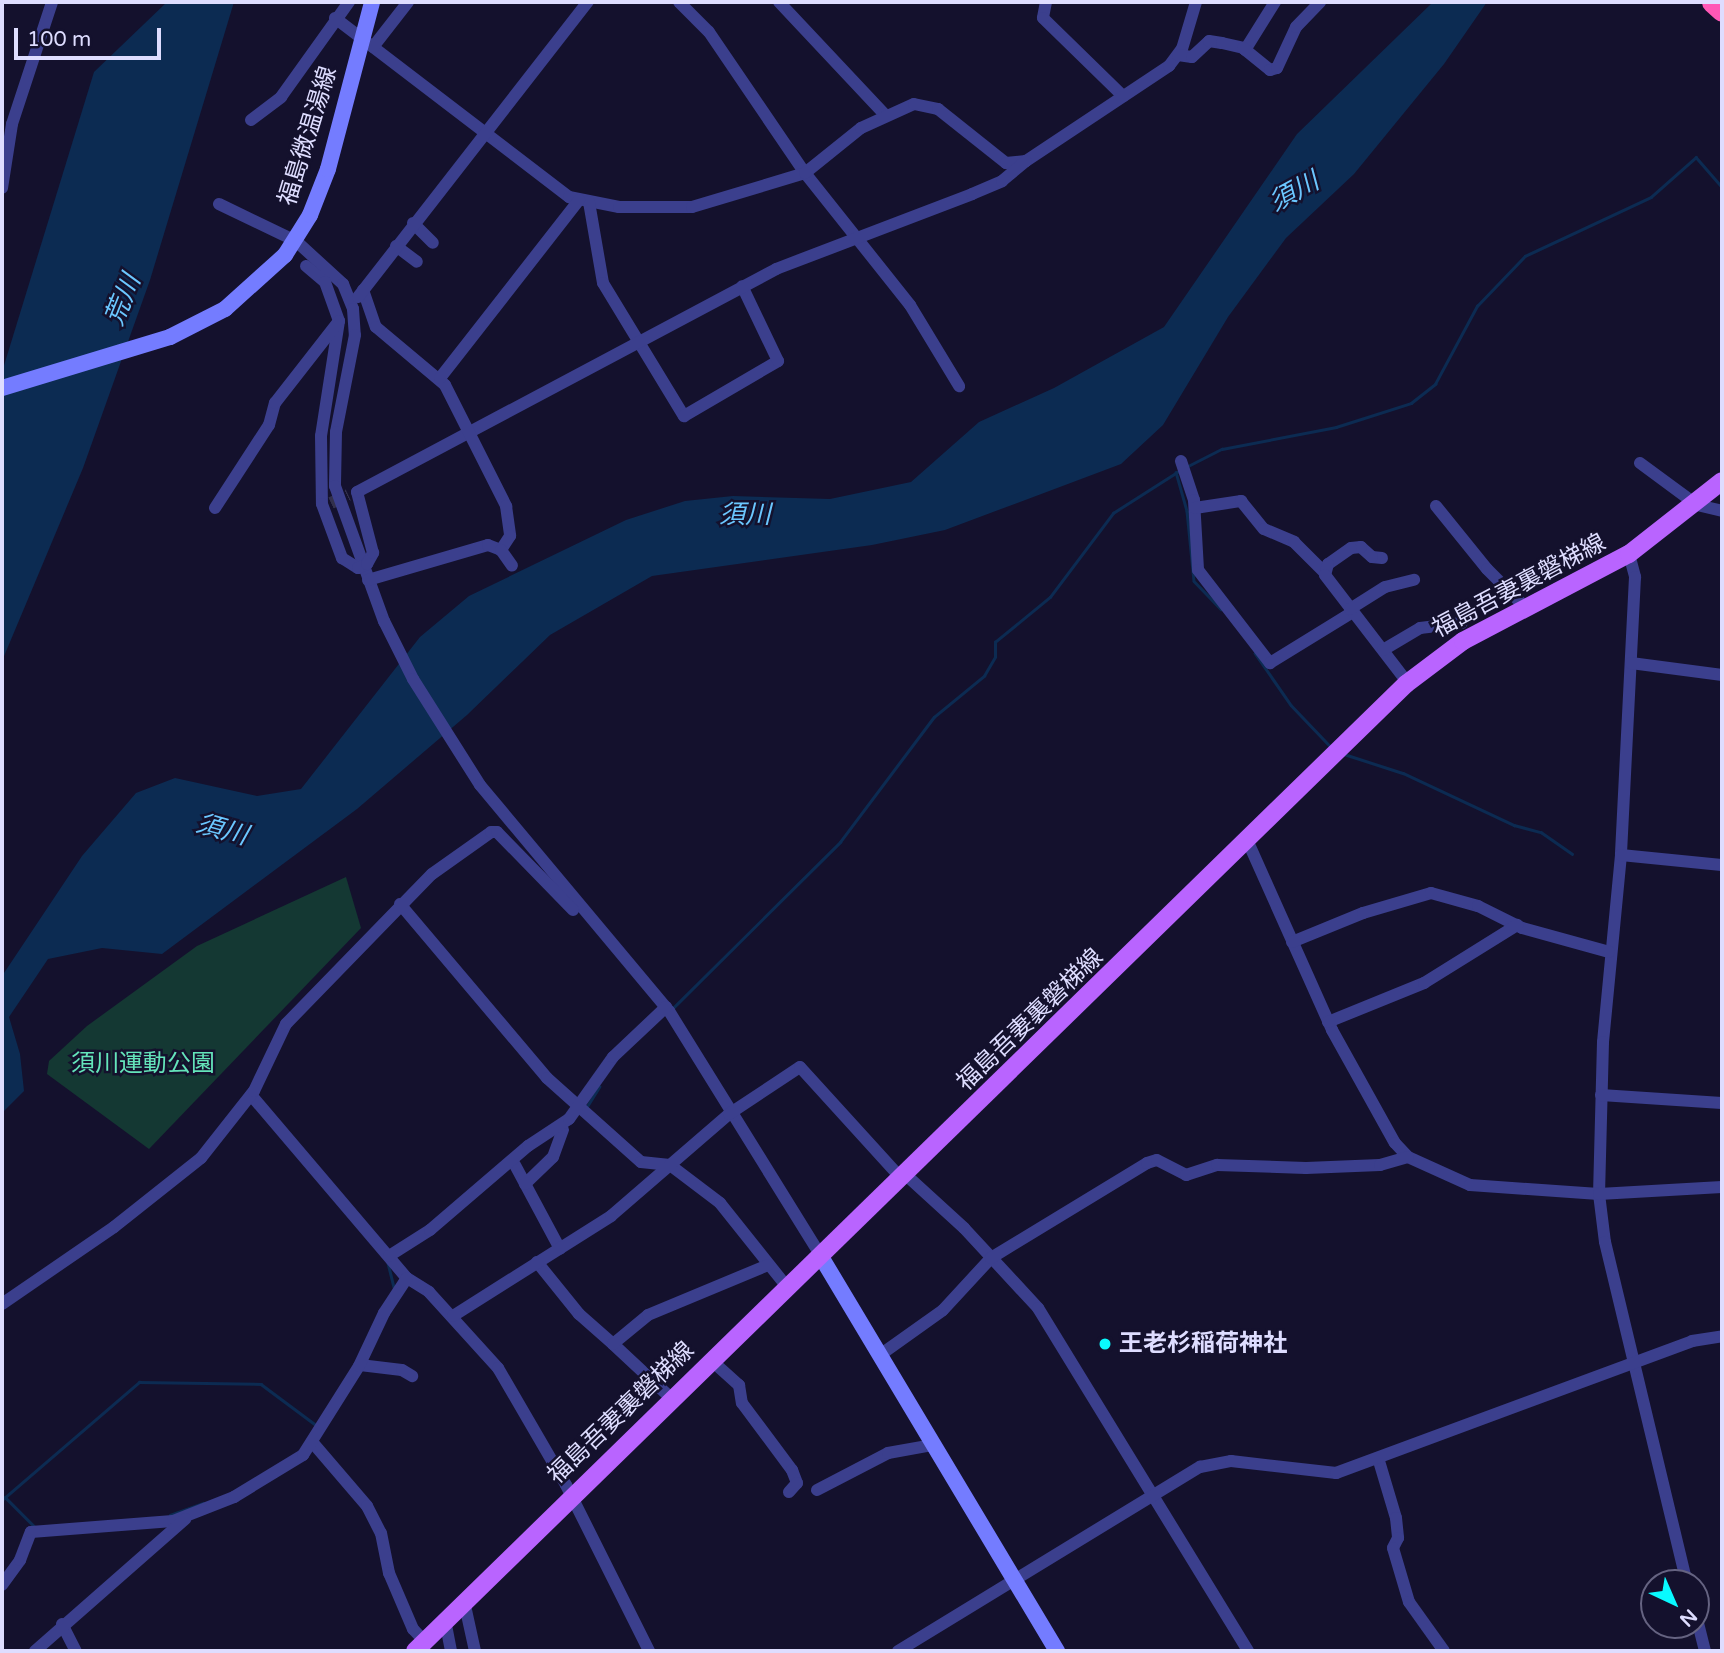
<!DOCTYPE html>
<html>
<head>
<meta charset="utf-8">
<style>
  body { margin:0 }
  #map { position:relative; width:1724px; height:1653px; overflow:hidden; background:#14112d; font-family:"Varela Round","Noto Sans JP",sans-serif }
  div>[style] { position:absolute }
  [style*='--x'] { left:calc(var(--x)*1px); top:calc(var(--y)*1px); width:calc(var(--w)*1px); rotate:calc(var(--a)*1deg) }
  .green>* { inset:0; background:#143833 }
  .water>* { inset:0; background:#0c2b52 }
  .stream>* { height:2.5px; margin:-1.25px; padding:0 1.25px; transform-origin:1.25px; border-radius:1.25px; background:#0c2b52 }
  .street-tunnel>* { height:12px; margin-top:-6px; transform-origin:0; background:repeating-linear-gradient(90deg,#32304c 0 12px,transparent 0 18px) }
  .street>* { height:12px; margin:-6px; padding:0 6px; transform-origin:6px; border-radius:6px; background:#3b3f8d }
  .secondary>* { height:16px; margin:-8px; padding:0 8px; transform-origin:8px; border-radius:8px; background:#747cff }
  .primary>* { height:18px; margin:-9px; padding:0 9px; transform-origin:9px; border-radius:9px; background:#b964ff }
  .highway>* { height:21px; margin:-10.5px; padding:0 10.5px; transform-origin:10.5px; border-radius:10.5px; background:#ff58b6 }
  .dots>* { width:19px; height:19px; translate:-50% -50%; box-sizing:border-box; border:4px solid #14112d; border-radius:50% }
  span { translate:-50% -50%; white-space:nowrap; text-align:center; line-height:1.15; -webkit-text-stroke:5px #14112d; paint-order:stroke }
  .street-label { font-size:24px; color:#deddff }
  .park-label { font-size:24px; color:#64e4ba }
  .poi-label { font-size:24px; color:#deddff; font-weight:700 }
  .left { translate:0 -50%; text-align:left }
  .water-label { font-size:26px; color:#6bc7ff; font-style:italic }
  .frame { position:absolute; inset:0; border:4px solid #deddff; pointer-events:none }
  .north { position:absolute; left:1640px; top:1569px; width:70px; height:70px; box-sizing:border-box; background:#14112d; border:2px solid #656381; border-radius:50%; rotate:136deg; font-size:19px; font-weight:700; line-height:28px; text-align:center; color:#deddff }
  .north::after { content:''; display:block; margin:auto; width:24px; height:32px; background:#09faff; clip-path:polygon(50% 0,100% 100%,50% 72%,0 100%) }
  .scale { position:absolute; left:14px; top:28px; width:147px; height:32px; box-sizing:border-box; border:4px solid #deddff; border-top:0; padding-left:9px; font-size:21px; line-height:24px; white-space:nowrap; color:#deddff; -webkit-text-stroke:5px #14112d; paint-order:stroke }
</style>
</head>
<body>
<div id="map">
  <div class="green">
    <div style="clip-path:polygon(346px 877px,361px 928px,149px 1149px,47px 1074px,49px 1061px,87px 1026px,197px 946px)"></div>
  </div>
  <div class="water">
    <div style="clip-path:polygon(167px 2px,234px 2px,150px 280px,83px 468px,2px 661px,2px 372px,94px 72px)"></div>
    <div style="clip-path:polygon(1433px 2px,1487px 2px,1444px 64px,1354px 174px,1286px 238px,1228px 317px,1163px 425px,1121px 464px,945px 530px,872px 545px,652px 576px,550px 635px,467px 715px,357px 809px,162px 954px,102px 948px,48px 959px,9px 1017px,20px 1054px,24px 1091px,2px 1113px,2px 976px,82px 856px,136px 793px,175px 778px,257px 796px,301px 789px,420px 637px,469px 596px,626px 520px,685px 501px,733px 496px,830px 499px,911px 482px,979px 422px,1054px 388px,1164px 327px,1297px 134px)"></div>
  </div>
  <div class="stream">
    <div style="--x:1188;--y:466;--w:38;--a:-27"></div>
    <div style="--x:1222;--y:449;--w:116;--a:-10.9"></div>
    <div style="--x:1336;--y:427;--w:79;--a:-17.7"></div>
    <div style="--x:1411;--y:403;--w:31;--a:-38"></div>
    <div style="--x:1435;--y:384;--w:89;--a:-61.7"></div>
    <div style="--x:1477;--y:306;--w:69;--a:-46.2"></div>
    <div style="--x:1525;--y:256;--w:139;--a:-25.1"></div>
    <div style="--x:1651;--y:197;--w:60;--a:-41.6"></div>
    <div style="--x:1696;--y:157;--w:40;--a:49"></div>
    <div style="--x:1176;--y:472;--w:41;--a:74.2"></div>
    <div style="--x:1187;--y:511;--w:70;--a:84.3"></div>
    <div style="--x:1194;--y:581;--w:39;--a:46"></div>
    <div style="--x:1255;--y:653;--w:63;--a:55.3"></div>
    <div style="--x:1291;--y:705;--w:59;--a:46.4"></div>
    <div style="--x:1344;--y:754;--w:62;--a:17.9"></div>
    <div style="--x:1403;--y:773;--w:123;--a:25.1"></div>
    <div style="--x:1514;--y:825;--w:28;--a:15"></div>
    <div style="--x:1541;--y:832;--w:38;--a:35"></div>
    <div style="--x:672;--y:1009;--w:237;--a:-44.8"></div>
    <div style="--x:840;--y:842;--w:156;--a:-53.1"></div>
    <div style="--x:934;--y:717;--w:65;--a:-39.4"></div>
    <div style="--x:984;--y:676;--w:22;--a:-60"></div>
    <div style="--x:995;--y:657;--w:15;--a:-90"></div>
    <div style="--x:995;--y:642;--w:71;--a:-39.3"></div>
    <div style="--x:1050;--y:597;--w:105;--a:-53.1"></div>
    <div style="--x:1113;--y:513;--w:78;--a:-32.5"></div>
    <div style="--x:586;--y:1108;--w:25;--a:-58"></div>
    <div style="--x:388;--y:1263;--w:25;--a:76"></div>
    <div style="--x:5;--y:1497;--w:42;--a:45"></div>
    <div style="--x:2;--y:1500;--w:181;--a:-40.7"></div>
    <div style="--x:139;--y:1382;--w:122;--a:0.9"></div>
    <div style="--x:261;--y:1384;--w:69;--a:36.7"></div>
    <div style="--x:170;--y:1515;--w:35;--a:-20"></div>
  </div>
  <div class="street-tunnel">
    <div style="--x:331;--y:503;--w:19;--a:-25"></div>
  </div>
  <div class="street">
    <div style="--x:679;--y:2;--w:42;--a:45"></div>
    <div style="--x:709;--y:32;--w:171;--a:55.8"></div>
    <div style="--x:805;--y:173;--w:169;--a:51.5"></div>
    <div style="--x:910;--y:305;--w:95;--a:58.8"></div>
    <div style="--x:779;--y:2;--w:156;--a:46.8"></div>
    <div style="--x:1046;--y:2;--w:16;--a:101"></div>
    <div style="--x:1043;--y:18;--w:112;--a:44.3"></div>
    <div style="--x:335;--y:18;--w:295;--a:37.4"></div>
    <div style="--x:569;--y:197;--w:51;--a:11.3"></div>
    <div style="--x:619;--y:207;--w:73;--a:0"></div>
    <div style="--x:692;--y:207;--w:118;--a:-16.7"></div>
    <div style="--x:805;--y:173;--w:72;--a:-38.8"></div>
    <div style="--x:861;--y:128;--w:58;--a:-24.4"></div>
    <div style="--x:914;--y:104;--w:25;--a:12"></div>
    <div style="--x:938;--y:109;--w:87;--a:38.5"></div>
    <div style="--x:1006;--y:163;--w:20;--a:-6"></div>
    <div style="--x:1026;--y:161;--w:172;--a:-33.6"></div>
    <div style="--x:1169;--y:66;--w:21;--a:-53"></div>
    <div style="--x:1182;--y:49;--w:49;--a:-73.4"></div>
    <div style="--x:373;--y:47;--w:57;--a:-52.1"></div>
    <div style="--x:1245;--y:50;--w:57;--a:-58"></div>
    <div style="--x:1178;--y:55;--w:14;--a:8"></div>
    <div style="--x:1192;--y:57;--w:23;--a:-43"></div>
    <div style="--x:1209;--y:41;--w:13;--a:9"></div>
    <div style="--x:1222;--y:43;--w:22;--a:13"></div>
    <div style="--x:1243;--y:48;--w:35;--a:39"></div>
    <div style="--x:1270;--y:70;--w:7;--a:-16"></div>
    <div style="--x:1277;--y:68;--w:45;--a:-65.1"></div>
    <div style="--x:1296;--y:27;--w:35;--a:-46"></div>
    <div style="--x:251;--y:120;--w:38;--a:-37"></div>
    <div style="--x:281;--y:97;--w:117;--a:-54.4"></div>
    <div style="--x:2;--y:188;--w:65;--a:-81.1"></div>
    <div style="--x:12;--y:124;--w:128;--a:-71.8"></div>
    <div style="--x:589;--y:202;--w:82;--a:80.2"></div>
    <div style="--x:603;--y:283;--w:156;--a:58.7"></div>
    <div style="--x:684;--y:416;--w:109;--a:-30.3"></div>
    <div style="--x:778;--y:361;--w:83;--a:-115.6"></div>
    <div style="--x:219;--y:204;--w:85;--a:25.7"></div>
    <div style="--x:296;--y:241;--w:64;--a:42.5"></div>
    <div style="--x:343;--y:284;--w:27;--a:68"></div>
    <div style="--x:353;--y:309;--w:26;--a:86"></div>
    <div style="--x:355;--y:335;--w:99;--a:101.1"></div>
    <div style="--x:336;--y:432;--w:54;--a:91.1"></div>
    <div style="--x:335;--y:486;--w:144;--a:70.1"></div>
    <div style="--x:384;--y:621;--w:65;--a:63.4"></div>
    <div style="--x:413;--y:679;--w:125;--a:57.7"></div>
    <div style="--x:480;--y:785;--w:295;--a:50.1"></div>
    <div style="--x:669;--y:1011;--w:287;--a:58.2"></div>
    <div style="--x:413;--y:223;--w:28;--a:45"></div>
    <div style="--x:396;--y:246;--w:26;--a:37"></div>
    <div style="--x:306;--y:266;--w:25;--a:40"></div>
    <div style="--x:325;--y:282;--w:41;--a:70.3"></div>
    <div style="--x:339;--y:321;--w:116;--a:98.9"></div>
    <div style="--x:321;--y:436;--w:68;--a:89.2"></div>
    <div style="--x:322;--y:504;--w:58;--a:69.7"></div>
    <div style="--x:342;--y:558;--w:19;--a:32"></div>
    <div style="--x:358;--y:568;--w:10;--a:-24"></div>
    <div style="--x:367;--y:564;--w:13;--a:-61"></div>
    <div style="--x:373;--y:553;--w:63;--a:-104.7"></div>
    <div style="--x:357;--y:492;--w:475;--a:-28"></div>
    <div style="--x:776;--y:269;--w:210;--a:-20.9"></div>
    <div style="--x:972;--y:194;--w:33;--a:-23"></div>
    <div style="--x:1002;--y:181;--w:31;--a:-40"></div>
    <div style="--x:363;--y:290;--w:39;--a:71"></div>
    <div style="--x:376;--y:327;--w:90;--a:40"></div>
    <div style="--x:445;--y:385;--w:136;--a:63.2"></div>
    <div style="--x:506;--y:506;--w:30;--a:82"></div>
    <div style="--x:510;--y:536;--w:17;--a:123"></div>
    <div style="--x:358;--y:297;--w:374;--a:-52.1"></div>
    <div style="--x:440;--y:378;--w:226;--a:-52"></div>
    <div style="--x:1181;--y:461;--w:41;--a:71.6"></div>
    <div style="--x:1194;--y:500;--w:70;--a:86.7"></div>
    <div style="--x:1198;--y:570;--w:118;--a:52.3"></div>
    <div style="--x:1270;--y:663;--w:97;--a:-31.6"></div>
    <div style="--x:1640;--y:463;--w:71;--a:36.4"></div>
    <div style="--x:1697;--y:505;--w:26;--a:13"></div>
    <div style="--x:1436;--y:506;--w:81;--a:51"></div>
    <div style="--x:1487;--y:569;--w:55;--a:45"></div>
    <div style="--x:215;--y:508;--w:99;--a:-57"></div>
    <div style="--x:269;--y:425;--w:23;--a:-75"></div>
    <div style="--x:275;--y:403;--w:104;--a:-52"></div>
    <div style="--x:1195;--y:508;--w:47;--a:-8.7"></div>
    <div style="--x:1241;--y:501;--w:36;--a:51"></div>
    <div style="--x:1264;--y:529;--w:33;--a:23"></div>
    <div style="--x:1294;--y:542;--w:44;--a:45"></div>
    <div style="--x:1629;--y:554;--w:24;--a:75"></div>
    <div style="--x:1635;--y:577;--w:278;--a:92.9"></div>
    <div style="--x:1621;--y:855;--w:188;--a:95.5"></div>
    <div style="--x:1603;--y:1042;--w:152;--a:91.5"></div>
    <div style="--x:1599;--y:1194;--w:48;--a:82.9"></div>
    <div style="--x:1605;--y:1242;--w:351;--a:76.5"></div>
    <div style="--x:1382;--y:558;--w:10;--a:-174"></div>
    <div style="--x:1372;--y:557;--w:15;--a:-138"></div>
    <div style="--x:1361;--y:547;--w:10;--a:174"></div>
    <div style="--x:1351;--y:548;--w:28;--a:145"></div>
    <div style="--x:1328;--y:564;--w:11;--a:105"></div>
    <div style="--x:1325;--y:575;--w:136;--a:52.5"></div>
    <div style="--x:368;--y:580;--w:125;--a:-16.3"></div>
    <div style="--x:488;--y:545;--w:14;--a:21"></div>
    <div style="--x:501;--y:550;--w:19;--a:55"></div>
    <div style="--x:1350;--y:609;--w:41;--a:-32.2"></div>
    <div style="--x:1385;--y:587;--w:30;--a:-14"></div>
    <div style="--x:1383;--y:650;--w:43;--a:-30.7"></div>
    <div style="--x:1420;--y:628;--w:42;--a:-6.8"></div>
    <div style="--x:1631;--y:663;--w:92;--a:7.5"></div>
    <div style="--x:1248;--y:842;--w:206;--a:65.9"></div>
    <div style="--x:1332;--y:1030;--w:129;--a:60.9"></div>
    <div style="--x:1395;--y:1143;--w:19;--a:47"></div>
    <div style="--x:1408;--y:1157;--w:68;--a:24.3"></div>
    <div style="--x:1470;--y:1185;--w:129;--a:4"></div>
    <div style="--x:1599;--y:1194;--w:123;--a:-3.3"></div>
    <div style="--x:1621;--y:855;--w:101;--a:5.7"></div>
    <div style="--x:400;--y:904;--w:228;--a:49.8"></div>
    <div style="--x:547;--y:1078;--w:126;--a:41.8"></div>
    <div style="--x:641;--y:1162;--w:29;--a:6"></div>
    <div style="--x:670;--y:1165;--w:63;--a:37.2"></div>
    <div style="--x:720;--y:1203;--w:107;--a:51.4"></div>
    <div style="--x:1292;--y:942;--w:77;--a:-22.2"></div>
    <div style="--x:1363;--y:913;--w:71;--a:-16.4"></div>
    <div style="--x:1431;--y:893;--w:49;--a:15.5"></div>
    <div style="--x:1478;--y:906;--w:49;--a:26.6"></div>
    <div style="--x:1522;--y:928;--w:90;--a:15.4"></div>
    <div style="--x:1328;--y:1022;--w:104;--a:-22.1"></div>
    <div style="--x:1424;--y:983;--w:110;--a:-31.9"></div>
    <div style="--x:251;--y:1095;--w:240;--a:49.6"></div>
    <div style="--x:407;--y:1278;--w:26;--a:32"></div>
    <div style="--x:429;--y:1292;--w:103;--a:47.8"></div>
    <div style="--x:498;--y:1368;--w:135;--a:59.8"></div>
    <div style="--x:566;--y:1485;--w:186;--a:63.4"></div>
    <div style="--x:1601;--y:1095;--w:121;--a:3.8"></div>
    <div style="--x:515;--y:1165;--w:95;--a:61.8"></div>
    <div style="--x:906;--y:1175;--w:79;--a:42.4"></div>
    <div style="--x:964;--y:1228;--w:109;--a:47.2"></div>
    <div style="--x:1038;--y:1308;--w:402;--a:58.5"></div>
    <div style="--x:525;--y:1184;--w:39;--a:-44"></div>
    <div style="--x:553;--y:1157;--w:29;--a:-70"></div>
    <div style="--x:389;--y:1256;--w:49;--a:-32.4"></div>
    <div style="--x:430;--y:1230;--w:129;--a:-40.6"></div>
    <div style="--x:528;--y:1146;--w:49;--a:-33.4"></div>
    <div style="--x:569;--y:1119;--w:76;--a:-54.6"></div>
    <div style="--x:613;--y:1057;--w:73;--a:-43.3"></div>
    <div style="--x:537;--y:1262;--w:67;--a:51.1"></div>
    <div style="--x:579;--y:1314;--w:45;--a:41.4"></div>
    <div style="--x:2;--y:1304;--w:136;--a:-34.5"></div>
    <div style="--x:114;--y:1227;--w:111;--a:-38.4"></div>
    <div style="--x:201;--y:1158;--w:85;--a:-51.7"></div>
    <div style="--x:254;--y:1091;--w:74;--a:-64.5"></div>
    <div style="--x:286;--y:1024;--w:209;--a:-45.8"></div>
    <div style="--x:432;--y:874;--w:72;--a:-35.4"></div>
    <div style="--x:491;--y:832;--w:6;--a:0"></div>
    <div style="--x:497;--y:832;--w:109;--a:45.7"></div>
    <div style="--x:453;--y:1316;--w:187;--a:-32.3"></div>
    <div style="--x:611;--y:1216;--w:156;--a:-40.8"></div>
    <div style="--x:729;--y:1114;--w:85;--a:-33.5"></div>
    <div style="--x:800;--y:1067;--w:151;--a:47.7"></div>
    <div style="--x:880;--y:1355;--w:77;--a:-35.5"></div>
    <div style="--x:943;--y:1310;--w:71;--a:-47.3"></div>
    <div style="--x:991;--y:1258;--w:183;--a:-31.3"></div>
    <div style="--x:1147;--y:1163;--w:10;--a:-17"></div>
    <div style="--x:1157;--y:1160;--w:33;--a:27"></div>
    <div style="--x:1186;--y:1175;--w:33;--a:-18"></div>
    <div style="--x:1217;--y:1165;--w:89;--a:1.9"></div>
    <div style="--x:1306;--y:1168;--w:74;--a:-2.3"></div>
    <div style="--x:1380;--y:1165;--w:29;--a:-16"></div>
    <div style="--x:711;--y:1360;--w:38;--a:42"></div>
    <div style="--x:739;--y:1385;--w:18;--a:81"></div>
    <div style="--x:742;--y:1403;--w:84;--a:53.3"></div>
    <div style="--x:792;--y:1470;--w:14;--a:69"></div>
    <div style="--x:797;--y:1483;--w:12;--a:132"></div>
    <div style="--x:360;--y:1365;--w:42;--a:6.8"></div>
    <div style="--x:402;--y:1370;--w:12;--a:31"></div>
    <div style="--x:672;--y:1399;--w:81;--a:-137"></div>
    <div style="--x:613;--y:1344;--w:45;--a:-39.6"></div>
    <div style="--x:648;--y:1315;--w:130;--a:-22.6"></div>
    <div style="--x:313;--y:1443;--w:83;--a:49.4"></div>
    <div style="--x:367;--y:1506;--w:30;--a:63"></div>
    <div style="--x:381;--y:1533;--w:41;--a:78.7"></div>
    <div style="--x:389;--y:1573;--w:61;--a:66.8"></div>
    <div style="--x:413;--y:1629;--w:16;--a:47"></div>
    <div style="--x:1379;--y:1461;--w:59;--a:73.4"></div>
    <div style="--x:1396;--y:1518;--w:20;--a:84"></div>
    <div style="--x:1398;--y:1538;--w:11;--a:117"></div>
    <div style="--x:1393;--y:1548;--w:56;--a:73.5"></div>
    <div style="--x:1409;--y:1602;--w:60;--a:54.5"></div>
    <div style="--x:817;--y:1490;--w:80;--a:-27.5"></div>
    <div style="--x:888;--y:1453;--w:46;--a:-10.1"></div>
    <div style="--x:2;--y:1585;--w:31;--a:-54"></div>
    <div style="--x:20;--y:1560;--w:30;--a:-69"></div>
    <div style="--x:31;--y:1532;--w:142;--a:-4.4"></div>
    <div style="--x:173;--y:1521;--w:66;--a:-21.5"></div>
    <div style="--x:234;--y:1497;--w:81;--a:-31.3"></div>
    <div style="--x:303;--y:1455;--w:105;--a:-57.8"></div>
    <div style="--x:359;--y:1366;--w:59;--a:-64.7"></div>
    <div style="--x:384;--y:1313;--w:42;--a:-56.7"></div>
    <div style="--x:464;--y:1601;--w:51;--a:77.6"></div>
    <div style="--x:1696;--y:1615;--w:37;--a:76"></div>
    <div style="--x:445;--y:1620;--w:32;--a:79"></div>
    <div style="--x:62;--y:1624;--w:30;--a:63"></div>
    <div style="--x:35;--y:1651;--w:200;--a:-41.3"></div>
    <div style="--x:898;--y:1651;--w:354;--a:-31.4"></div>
    <div style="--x:1200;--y:1467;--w:32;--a:-11"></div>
    <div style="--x:1231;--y:1461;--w:106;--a:6.5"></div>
    <div style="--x:1336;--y:1473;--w:380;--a:-20.3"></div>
    <div style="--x:1692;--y:1341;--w:30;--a:-9"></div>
  </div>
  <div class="secondary">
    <div style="--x:2;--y:388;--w:176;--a:-16.9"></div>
    <div style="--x:170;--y:337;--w:62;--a:-27"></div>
    <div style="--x:225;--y:309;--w:81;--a:-42"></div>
    <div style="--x:285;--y:255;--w:47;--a:-58"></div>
    <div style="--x:310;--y:215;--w:49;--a:-68.6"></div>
    <div style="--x:328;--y:169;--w:173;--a:-75.2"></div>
    <div style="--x:820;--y:1255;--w:462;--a:59.1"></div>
  </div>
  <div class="primary">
    <div style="--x:415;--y:1651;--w:1385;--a:-44.3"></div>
    <div style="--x:1406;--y:684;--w:71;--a:-37"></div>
    <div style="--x:1463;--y:641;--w:187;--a:-27.7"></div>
    <div style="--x:1629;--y:554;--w:118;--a:-38.1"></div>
  </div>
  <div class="highway">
    <div style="--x:1712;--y:2;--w:13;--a:42"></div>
  </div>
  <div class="dots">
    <div style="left:1105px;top:1344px;background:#09faff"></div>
  </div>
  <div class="street-label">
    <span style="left:308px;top:136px;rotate:-73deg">福島微温湯線</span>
    <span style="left:1519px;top:586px;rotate:-28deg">福島吾妻裏磐梯線</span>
    <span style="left:1030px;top:1020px;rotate:-44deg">福島吾妻裏磐梯線</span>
    <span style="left:621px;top:1413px;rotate:-44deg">福島吾妻裏磐梯線</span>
  </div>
  <div class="park-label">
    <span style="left:143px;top:1064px">須川運動公園</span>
  </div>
  <div class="poi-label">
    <span class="left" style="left:1119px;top:1344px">王老杉稲荷神社</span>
  </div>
  <div class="water-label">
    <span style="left:1294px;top:192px;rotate:-29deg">須川</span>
    <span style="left:123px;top:300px;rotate:-68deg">荒川</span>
    <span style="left:745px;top:515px">須川</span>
    <span style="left:222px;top:830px;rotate:15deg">須川</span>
  </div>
  <div class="frame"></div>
  <div class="north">N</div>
  <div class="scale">100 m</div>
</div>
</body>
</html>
